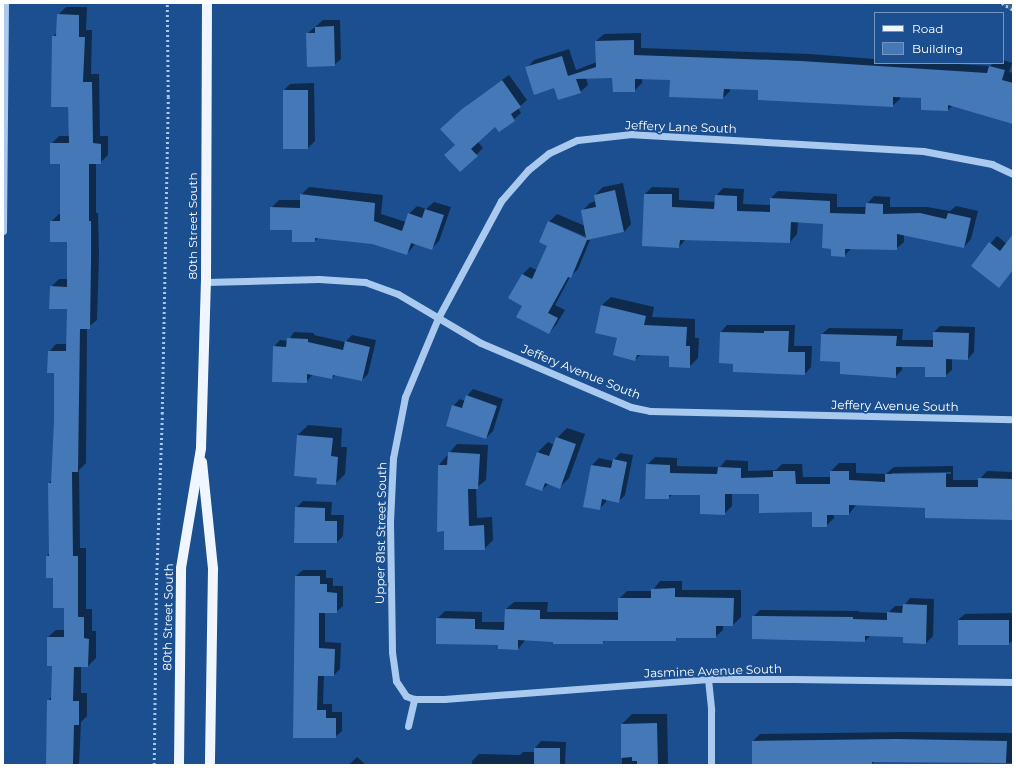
<!DOCTYPE html>
<html>
<head>
<meta charset="utf-8">
<style>
  body { margin:0 }
  #map { position:relative; width:1016px; height:768px; overflow:hidden; background:#1b4f8f; font-family:Montserrat,sans-serif }
  div>[style] { position:absolute }
  [style*='--x'] { left:calc(var(--x)*1px); top:calc(var(--y)*1px); width:calc(var(--w)*1px); rotate:calc(var(--a)*1deg) }
  .shadow>* { inset:0; background:#0007 }
  .stream>* { height:5.5px; margin:-2.75px; padding:0 2.75px; transform-origin:2.75px; border-radius:2.75px; background:#3c6290 }
  .building>* { inset:0; background:#4478b7; transform-origin:0 0 }
  .path>* { height:2.5px; margin-top:-1.25px; transform-origin:0; background:repeating-linear-gradient(90deg,#a9c9ee 0 2px,transparent 0 5px) }
  .minor>* { height:7px; margin:-3.5px; padding:0 3.5px; transform-origin:3.5px; border-radius:3.5px; background:#a9c9ee }
  .major>* { height:10px; margin:-5px; padding:0 5px; transform-origin:5px; border-radius:5px; background:#f0f6ff }
  span { translate:-50% -50%; white-space:nowrap; text-align:center; line-height:1.15; -webkit-text-stroke:3.5px #1b4f8f; paint-order:stroke }
  .street-label { font-size:12px; color:#fff }
  .frame { position:absolute; inset:0; border:4px solid #fff; pointer-events:none }
  .legend { position:absolute; left:874px; top:12px; width:130px; height:52px; box-sizing:border-box; background:#1b4f8f; border:1px solid #7695bc; margin:0; padding:5px 7px; list-style:none; font-size:12px; color:#fff }
  .legend li { display:flex; align-items:center; gap:8px; height:20px }
  .legend b { width:20px; border:1px solid #7695bc }
</style>
</head>
<body>
<div id="map">
  <div class="shadow">
    <div style="clip-path:polygon(66px 7px,87px 7px,86px 30px,92px 30px,91px 74px,99px 74px,100px 136px,108px 136px,108px 155px,100px 163px,96px 163px,96px 213px,98px 213px,99px 255px,97px 320px,87px 328px,86px 463px,79px 470px,80px 548px,86px 548px,86px 609px,92px 609px,92px 631px,96px 631px,96px 658px,88px 666px,81px 666px,81px 693px,87px 693px,87px 716px,81px 722px,79px 765px,47px 765px,48px 701px,52px 696px,53px 665px,48px 637px,56px 630px,65px 630px,65px 607px,47px 556px,50px 553px,49px 483px,52px 480px,55px 421px,55px 372px,49px 352px,56px 344px,67px 344px,68px 308px,51px 287px,59px 279px,68px 279px,68px 241px,51px 222px,59px 214px,61px 214px,61px 163px,51px 144px,59px 136px,70px 136px,68px 106px,53px 37px,58px 31px,58px 15px)"></div>
    <div style="clip-path:polygon(323px 20px,340px 20px,341px 59px,334px 65px,307px 34px)"></div>
    <div style="clip-path:polygon(641px 33px,641px 48px,809px 54px,875px 59px,875px 63px,942px 63px,990px 66px,994px 63px,1003px 63px,1003px 60px,1012px 63px,1009px 72px,1013px 73px,1013px 123px,953px 105px,948px 110px,922px 97px,900px 96px,900px 99px,892px 106px,759px 89px,730px 88px,730px 91px,723px 98px,671px 79px,642px 79px,642px 83px,634px 91px,613px 77px,586px 78px,588px 85px,580px 92px,554px 87px,527px 68px,534px 60px,569px 49px,576px 70px,597px 62px,596px 41px,604px 34px)"></div>
    <div style="clip-path:polygon(509px 75px,527px 100px,518px 108px,521px 113px,500px 131px,496px 125px,478px 142px,483px 148px,460px 171px,456px 145px,448px 123px,470px 103px)"></div>
    <div style="clip-path:polygon(314px 83px,315px 141px,308px 148px,284px 90px,290px 84px)"></div>
    <div style="clip-path:polygon(623px 183px,631px 224px,624px 232px,591px 239px,551px 222px,551px 224px,590px 240px,578px 269px,570px 277px,555px 305px,565px 310px,556px 325px,549px 333px,524px 305px,523px 274px,530px 267px,537px 270px,548px 246px,549px 222px,557px 214px,585px 226px,582px 211px,590px 203px,596px 201px,595px 195px,603px 187px)"></div>
    <div style="clip-path:polygon(309px 187px,383px 195px,381px 214px,406px 222px,409px 214px,417px 206px,426px 209px,434px 202px,451px 207px,439px 241px,431px 249px,415px 244px,407px 254px,372px 243px,319px 237px,315px 241px,293px 230px,271px 208px,279px 200px,301px 200px,301px 195px)"></div>
    <div style="clip-path:polygon(652px 187px,679px 188px,679px 200px,715px 202px,716px 196px,723px 188px,744px 189px,743px 204px,771px 205px,771px 198px,778px 191px,837px 194px,837px 207px,867px 207px,867px 204px,874px 196px,890px 197px,890px 207px,927px 207px,950px 211px,956px 206px,978px 211px,971px 239px,964px 247px,904px 234px,904px 242px,896px 249px,852px 248px,844px 256px,832px 248px,824px 223px,798px 222px,797px 234px,790px 242px,686px 239px,679px 247px,645px 194px)"></div>
    <div style="clip-path:polygon(997px 236px,1007px 244px,1013px 237px,1013px 276px,1012px 272px,972px 266px)"></div>
    <div style="clip-path:polygon(611px 297px,654px 307px,652px 317px,695px 319px,695px 338px,699px 338px,698px 358px,689px 367px,670px 355px,641px 354px,635px 360px,618px 337px,596px 332px,602px 305px)"></div>
    <div style="clip-path:polygon(727px 325px,795px 325px,794px 346px,812px 346px,811px 367px,805px 374px,734px 363px,721px 332px)"></div>
    <div style="clip-path:polygon(940px 326px,975px 327px,974px 352px,968px 359px,952px 358px,952px 370px,945px 376px,926px 366px,902px 366px,902px 370px,895px 377px,841px 361px,822px 334px,829px 328px,903px 329px,902px 340px,934px 340px,934px 332px)"></div>
    <div style="clip-path:polygon(294px 332px,314px 333px,314px 335px,345px 342px,352px 335px,376px 340px,368px 374px,362px 380px,336px 375px,332px 378px,313px 374px,306px 382px,274px 347px,280px 340px,288px 341px)"></div>
    <div style="clip-path:polygon(473px 389px,503px 399px,493px 431px,486px 438px,453px 406px,460px 399px,465px 401px,467px 396px)"></div>
    <div style="clip-path:polygon(308px 425px,342px 428px,341px 447px,347px 447px,345px 474px,335px 484px,318px 477px,298px 435px)"></div>
    <div style="clip-path:polygon(567px 428px,585px 434px,569px 478px,559px 488px,548px 484px,542px 490px,526px 485px,538px 452px,548px 442px,554px 445px,557px 438px)"></div>
    <div style="clip-path:polygon(457px 444px,488px 445px,486px 480px,476px 488px,477px 518px,492px 517px,493px 540px,484px 549px,445px 549px,439px 465px)"></div>
    <div style="clip-path:polygon(620px 453px,633px 455px,625px 495px,618px 502px,606px 499px,606px 502px,599px 509px,584px 506px,592px 465px,599px 458px,613px 461px)"></div>
    <div style="clip-path:polygon(evenodd,655px 457px,677px 458px,677px 466px,720px 467px,726px 460px,748px 461px,748px 471px,776px 470px,782px 464px,802px 464px,803px 477px,831px 477px,831px 471px,839px 463px,856px 463px,856px 473px,886px 474px,894px 467px,953px 466px,953px 480px,979px 480px,987px 471px,1013px 472px,1013px 517px,1011px 519px,926px 507px,856px 505px,849px 514px,834px 514px,834px 518px,826px 526px,813px 511px,760px 493px,732px 493px,732px 506px,724px 514px,701px 494px,673px 494px,668px 498px,647px 465px,655px 457px,951px 472px,951px 474px,892px 475px,892px 473px,951px 472px)"></div>
    <div style="clip-path:polygon(303px 501px,332px 502px,331px 515px,344px 515px,343px 536px,337px 542px,296px 508px)"></div>
    <div style="clip-path:polygon(303px 570px,326px 570px,326px 578px,333px 578px,333px 586px,343px 586px,343px 606px,336px 612px,325px 612px,325px 642px,341px 643px,340px 669px,334px 675px,324px 675px,323px 704px,332px 704px,332px 712px,342px 712px,342px 731px,335px 737px,294px 737px,296px 576px)"></div>
    <div style="clip-path:polygon(660px 581px,682px 581px,682px 590px,741px 590px,741px 617px,733px 625px,723px 625px,723px 630px,715px 637px,678px 637px,675px 640px,606px 640px,602px 643px,526px 639px,518px 649px,499px 644px,437px 619px,445px 611px,482px 612px,482px 622px,506px 622px,506px 609px,514px 602px,548px 602px,547px 612px,619px 612px,619px 599px,627px 591px,652px 591px)"></div>
    <div style="clip-path:polygon(910px 598px,934px 599px,933px 636px,926px 643px,904px 636px,871px 635px,865px 641px,753px 617px,760px 610px,859px 611px,859px 612px,888px 613px,895px 606px,904px 606px)"></div>
    <div style="clip-path:polygon(1013px 613px,1013px 641px,1009px 643px,958px 620px,965px 614px)"></div>
    <div style="clip-path:polygon(632px 714px,667px 714px,668px 763px,666px 765px,622px 765px,622px 724px)"></div>
    <div style="clip-path:polygon(904px 732px,1013px 733px,1013px 763px,875px 761px,872px 764px,753px 765px,753px 741px,760px 734px)"></div>
    <div style="clip-path:polygon(541px 741px,566px 742px,565px 765px,472px 765px,472px 761px,479px 754px,520px 755px,523px 752px,535px 752px,535px 748px)"></div>
    <div style="clip-path:polygon(357px 757px,366px 765px,349px 765px)"></div>
  </div>
  <div class="stream">
    <div style="--x:1005;--y:3;--w:10;--a:37"></div>
  </div>
  <div class="building">
    <div style="clip-path:polygon(57px 14px,79px 15px,79px 37px,85px 37px,83px 82px,92px 82px,93px 143px,101px 144px,101px 164px,89px 164px,89px 221px,91px 221px,91px 263px,90px 329px,80px 329px,78px 472px,72px 472px,73px 556px,78px 556px,78px 617px,84px 617px,84px 638px,89px 639px,88px 667px,74px 667px,73px 701px,79px 701px,79px 725px,74px 725px,73px 765px,46px 765px,47px 700px,51px 700px,52px 666px,47px 666px,47px 637px,64px 637px,64px 608px,53px 608px,53px 578px,46px 578px,46px 556px,49px 556px,48px 483px,51px 483px,54px 421px,54px 373px,47px 373px,48px 351px,66px 351px,67px 309px,49px 309px,50px 286px,67px 287px,67px 242px,50px 242px,50px 221px,60px 221px,60px 164px,50px 164px,50px 143px,69px 143px,68px 107px,51px 107px,52px 36px,56px 36px)"></div>
    <div style="clip-path:polygon(334px 26px,335px 66px,307px 67px,306px 33px,315px 33px,315px 27px)"></div>
    <div style="clip-path:polygon(634px 40px,634px 55px,801px 61px,987px 73px,989px 66px,1005px 70px,1002px 80px,1013px 83px,1013px 124px,948px 105px,948px 111px,921px 110px,921px 98px,893px 97px,893px 107px,758px 100px,758px 90px,724px 89px,723px 99px,669px 97px,670px 80px,635px 79px,635px 92px,613px 92px,612px 78px,576px 79px,581px 93px,558px 100px,554px 88px,534px 95px,525px 67px,562px 56px,568px 76px,596px 67px,595px 41px)"></div>
    <div style="clip-path:polygon(502px 80px,521px 107px,511px 114px,515px 121px,499px 132px,495px 127px,471px 149px,478px 156px,460px 172px,444px 155px,455px 145px,440px 129px,462px 109px)"></div>
    <div style="left:283px;top:90px;width:25px;height:59px"></div>
    <div style="clip-path:polygon(615px 190px,624px 232px,587px 240px,571px 278px,568px 277px,548px 313px,558px 318px,549px 334px,516px 317px,522px 306px,508px 298px,522px 274px,532px 279px,547px 246px,539px 242px,548px 221px,586px 238px,581px 210px,596px 207px,594px 195px)"></div>
    <div style="clip-path:polygon(300px 194px,375px 203px,374px 221px,402px 231px,408px 213px,422px 218px,425px 209px,444px 215px,432px 250px,411px 243px,407px 255px,372px 244px,315px 238px,315px 242px,292px 242px,292px 230px,270px 230px,270px 207px,300px 208px)"></div>
    <div style="clip-path:polygon(644px 194px,672px 194px,672px 207px,714px 209px,715px 195px,737px 196px,737px 211px,770px 212px,770px 198px,830px 201px,830px 213px,865px 214px,866px 203px,883px 204px,883px 214px,920px 213px,946px 219px,948px 213px,971px 218px,964px 248px,897px 234px,897px 250px,845px 249px,845px 257px,831px 256px,831px 249px,822px 248px,823px 224px,791px 222px,790px 243px,680px 240px,679px 248px,642px 246px)"></div>
    <div style="clip-path:polygon(1013px 234px,1013px 270px,999px 288px,971px 266px,989px 242px,1000px 251px)"></div>
    <div style="clip-path:polygon(601px 305px,646px 316px,644px 325px,687px 327px,686px 346px,690px 346px,690px 368px,669px 367px,669px 356px,637px 355px,635px 361px,613px 355px,617px 338px,595px 333px)"></div>
    <div style="clip-path:polygon(764px 331px,789px 331px,788px 352px,805px 352px,805px 375px,733px 372px,733px 364px,719px 363px,720px 332px,764px 333px)"></div>
    <div style="clip-path:polygon(933px 332px,969px 333px,968px 360px,946px 359px,946px 377px,925px 377px,925px 367px,896px 367px,896px 378px,840px 374px,840px 362px,820px 361px,821px 334px,897px 336px,896px 346px,933px 347px)"></div>
    <div style="clip-path:polygon(287px 338px,308px 339px,308px 342px,343px 350px,345px 341px,370px 347px,362px 381px,333px 375px,332px 379px,307px 374px,307px 383px,272px 382px,273px 346px,286px 347px)"></div>
    <div style="clip-path:polygon(466px 395px,497px 406px,486px 439px,446px 426px,452px 405px,462px 408px)"></div>
    <div style="clip-path:polygon(297px 435px,333px 438px,331px 456px,338px 457px,336px 485px,316px 484px,317px 478px,294px 476px)"></div>
    <div style="clip-path:polygon(556px 437px,576px 444px,560px 489px,545px 483px,542px 491px,525px 485px,537px 452px,549px 456px)"></div>
    <div style="clip-path:polygon(448px 452px,480px 454px,478px 489px,468px 489px,469px 526px,484px 525px,485px 550px,444px 550px,444px 531px,437px 532px,438px 465px,447px 465px)"></div>
    <div style="clip-path:polygon(613px 459px,627px 462px,619px 503px,602px 499px,600px 510px,583px 507px,591px 465px,611px 468px)"></div>
    <div style="clip-path:polygon(646px 464px,670px 465px,670px 473px,717px 474px,718px 467px,741px 468px,741px 478px,773px 477px,773px 471px,795px 471px,796px 484px,830px 484px,830px 471px,849px 471px,849px 480px,885px 482px,885px 474px,946px 473px,946px 487px,978px 487px,978px 478px,1013px 479px,1012px 520px,925px 518px,925px 508px,849px 505px,849px 515px,827px 515px,827px 527px,812px 527px,812px 512px,759px 513px,759px 494px,725px 494px,725px 515px,700px 514px,700px 495px,669px 495px,669px 499px,645px 499px)"></div>
    <div style="clip-path:polygon(295px 507px,325px 508px,325px 521px,337px 521px,337px 543px,294px 543px)"></div>
    <div style="clip-path:polygon(295px 576px,320px 576px,320px 584px,327px 584px,327px 592px,337px 593px,337px 613px,319px 613px,319px 648px,335px 649px,334px 676px,318px 676px,317px 710px,326px 710px,326px 718px,336px 718px,336px 738px,293px 738px)"></div>
    <div style="clip-path:polygon(675px 588px,675px 597px,734px 598px,733px 626px,716px 626px,716px 638px,676px 638px,676px 641px,603px 641px,603px 644px,553px 644px,553px 642px,518px 640px,518px 650px,498px 649px,498px 645px,436px 644px,436px 618px,475px 619px,475px 629px,504px 630px,505px 609px,540px 610px,540px 619px,618px 620px,618px 598px,651px 598px,651px 589px)"></div>
    <div style="clip-path:polygon(903px 604px,927px 605px,926px 644px,903px 643px,903px 637px,865px 636px,865px 642px,752px 639px,752px 616px,853px 617px,853px 619px,887px 620px,887px 612px,902px 613px)"></div>
    <div style="left:958px;top:620px;width:51px;height:25px"></div>
    <div style="clip-path:polygon(657px 723px,658px 765px,637px 765px,637px 761px,632px 761px,632px 757px,621px 758px,621px 724px)"></div>
    <div style="clip-path:polygon(896px 739px,1007px 741px,1006px 763px,872px 762px,872px 765px,752px 765px,752px 741px)"></div>
    <div style="left:534px;top:748px;width:26px;height:17px"></div>
  </div>
  <div class="path">
    <div style="--x:1002;--y:3;--w:13;--a:32"></div>
    <div style="--x:154;--y:765;--w:175;--a:-89.3"></div>
    <div style="--x:156;--y:590;--w:176;--a:-88"></div>
    <div style="--x:162;--y:414;--w:317;--a:-88.9"></div>
    <div style="--x:168;--y:97;--w:94;--a:-90.6"></div>
  </div>
  <div class="minor">
    <div style="--x:1013;--y:174;--w:23;--a:-155"></div>
    <div style="--x:992;--y:164;--w:70;--a:-169.3"></div>
    <div style="--x:923;--y:151;--w:291;--a:-176.7"></div>
    <div style="--x:632;--y:134;--w:55;--a:173.8"></div>
    <div style="--x:577;--y:140;--w:31;--a:155"></div>
    <div style="--x:549;--y:153;--w:27;--a:141"></div>
    <div style="--x:528;--y:170;--w:41;--a:131.1"></div>
    <div style="--x:501;--y:201;--w:133;--a:118.3"></div>
    <div style="--x:438;--y:318;--w:86;--a:112.7"></div>
    <div style="--x:405;--y:397;--w:62;--a:101.1"></div>
    <div style="--x:393;--y:458;--w:64;--a:92.7"></div>
    <div style="--x:390;--y:522;--w:130;--a:89.1"></div>
    <div style="--x:392;--y:652;--w:29;--a:82"></div>
    <div style="--x:396;--y:681;--w:18;--a:56"></div>
    <div style="--x:406;--y:696;--w:9;--a:21"></div>
    <div style="--x:414;--y:699;--w:30;--a:0"></div>
    <div style="--x:444;--y:699;--w:265;--a:-4.3"></div>
    <div style="--x:708;--y:679;--w:85;--a:0"></div>
    <div style="--x:793;--y:679;--w:220;--a:0.8"></div>
    <div style="--x:3;--y:231;--w:228;--a:-89.5"></div>
    <div style="--x:206;--y:282;--w:113;--a:-1.5"></div>
    <div style="--x:319;--y:279;--w:46;--a:3.7"></div>
    <div style="--x:365;--y:282;--w:35;--a:20"></div>
    <div style="--x:398;--y:294;--w:96;--a:30.6"></div>
    <div style="--x:481;--y:343;--w:163;--a:23.1"></div>
    <div style="--x:631;--y:407;--w:19;--a:12"></div>
    <div style="--x:650;--y:411;--w:363;--a:1.3"></div>
    <div style="--x:708;--y:679;--w:31;--a:84"></div>
    <div style="--x:711;--y:710;--w:55;--a:90"></div>
    <div style="--x:408;--y:726;--w:28;--a:-77"></div>
  </div>
  <div class="major">
    <div style="--x:202;--y:462;--w:108;--a:84.1"></div>
    <div style="--x:213;--y:569;--w:196;--a:90.9"></div>
    <div style="--x:179;--y:765;--w:197;--a:-89.4"></div>
    <div style="--x:181;--y:568;--w:122;--a:-80.5"></div>
    <div style="--x:201;--y:448;--w:166;--a:-88.3"></div>
    <div style="--x:206;--y:282;--w:279;--a:-89.8"></div>
  </div>
  <div class="street-label">
    <span style="left:681px;top:127px;rotate:2deg">Jeffery Lane South</span>
    <span style="left:193px;top:226px;rotate:-90deg">80th Street South</span>
    <span style="left:581px;top:372px;rotate:22deg">Jeffery Avenue South</span>
    <span style="left:895px;top:406px;rotate:1deg">Jeffery Avenue South</span>
    <span style="left:381px;top:533px;rotate:-89deg">Upper 81st Street South</span>
    <span style="left:168px;top:617px;rotate:-89deg">80th Street South</span>
    <span style="left:713px;top:671px;rotate:-2deg">Jasmine Avenue South</span>
  </div>
  <div class="frame"></div>
  <ul class="legend">
  <li><b style="height:5px;background:#f0f6ff"></b>Road</li>
  <li><b style="height:11px;background:#4478b7"></b>Building</li>
  </ul>
</div>
</body>
</html>
